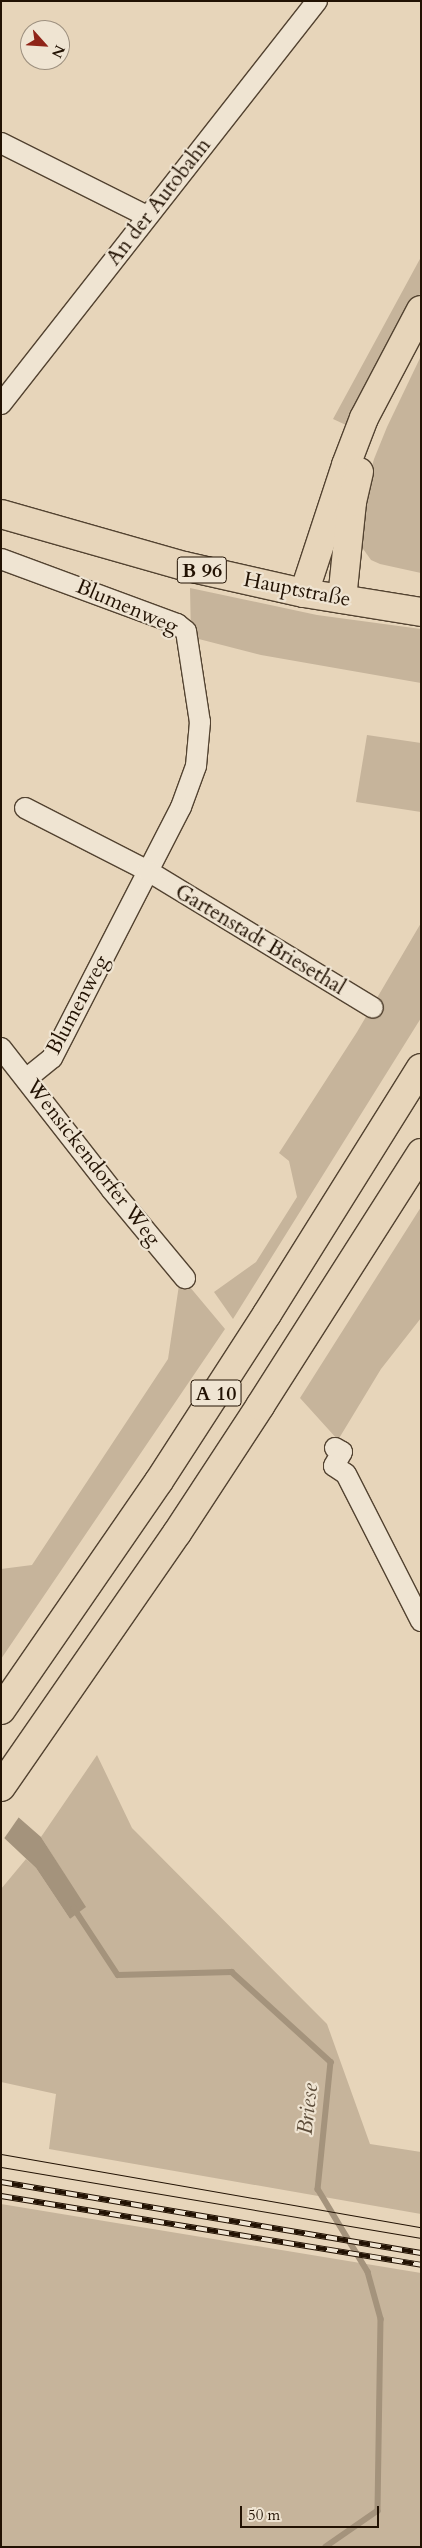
<!DOCTYPE html>
<html>
<head>
<meta charset="utf-8">
<style>
  body { margin:0 }
  #map { position:relative; width:422px; height:2548px; overflow:hidden; background:#e7d5ba; font-family:Cardo,serif }
  div>[style] { position:absolute }
  [style*='--x'] { left:calc(var(--x)*1px); top:calc(var(--y)*1px); width:calc(var(--w)*1px); rotate:calc(var(--a)*1deg) }
  .green>* { inset:0; background:#c6b49b }
  .water>* { inset:0; background:#a4937c }
  .pier>* { inset:0; background:#e7d5ba }
  .stream>* { height:5.5px; margin:-2.75px; padding:0 2.75px; transform-origin:2.75px; border-radius:2.75px; background:#a4937c }
  .roads { filter:drop-shadow(1px 0 #534331) drop-shadow(-1px 0 #534331) drop-shadow(0 1px #534331) drop-shadow(0 -1px #534331) }
  .minor>* { height:20px; margin:-10px; padding:0 10px; transform-origin:10px; border-radius:10px; background:#efe4d2 }
  .primary>* { height:28px; margin:-14px; padding:0 14px; transform-origin:14px; border-radius:14px; background:#e7d5ba }
  .motorway>* { height:28px; margin:-14px; padding:0 14px; transform-origin:14px; border-radius:14px; background:#e7d5ba }
  .tram>* { height:1px; margin:-0.5px; padding:0 0.5px; transform-origin:0.5px; border-radius:0.5px; background:#221203 }
  .rail>* { height:5.5px; margin-top:-2.75px; transform-origin:0; background:repeating-linear-gradient(90deg,#efe4d2 0 11px,#221203 0 22px); box-sizing:border-box; border-block:1px solid #221203 }
  span { translate:-50% -50%; white-space:nowrap; text-align:center; line-height:1.15; -webkit-text-stroke:4.5px #efe4d2; paint-order:stroke }
  .shield-label span { padding:1px 4px; background:#efe4d2; border:1px solid; border-radius:4px; -webkit-text-stroke-width:0 }
  .shield-label { font-size:20px; color:#221203; font-weight:700 }
  .street-label { font-size:21px; color:#221203 }
  .water-label { font-size:22px; color:#5c4c39; font-style:italic }
  .frame { position:absolute; inset:0; border:2px solid #221203; pointer-events:none }
  .north { position:absolute; left:20px; top:20px; width:50px; height:50px; box-sizing:border-box; background:#efe4d2; border:1px solid #9d907f; border-radius:50%; rotate:116deg; font-size:14px; font-weight:700; line-height:20px; text-align:center; color:#221203 }
  .north::after { content:''; display:block; margin:auto; width:18px; height:22px; background:#8f2418; clip-path:polygon(50% 0,100% 100%,50% 72%,0 100%) }
  .scale { position:absolute; left:240px; top:2506px; width:139px; height:22px; box-sizing:border-box; border:2px solid #221203; border-top:0; padding-left:6px; font-size:15px; line-height:18px; white-space:nowrap; color:#221203; -webkit-text-stroke:4px #efe4d2; paint-order:stroke }
</style>
</head>
<body>
<div id="map">
  <div class="green">
    <div style="clip-path:polygon(421px 257px,421px 292px,401px 331px,365px 384px,346px 425px,333px 419px)"></div>
    <div style="clip-path:polygon(421px 356px,421px 573px,380px 564px,371px 560px,361px 546px,365px 492px,374px 459px,387px 427px)"></div>
    <div style="clip-path:polygon(190px 588px,317px 615px,421px 629px,421px 683px,261px 655px,191px 637px)"></div>
    <div style="clip-path:polygon(367px 735px,421px 743px,421px 812px,356px 802px)"></div>
    <div style="clip-path:polygon(421px 923px,421px 1018px,233px 1319px,214px 1292px,256px 1262px,297px 1197px,289px 1161px,279px 1153px,357px 1032px)"></div>
    <div style="clip-path:polygon(421px 1207px,421px 1318px,381px 1369px,338px 1440px,300px 1398px)"></div>
    <div style="clip-path:polygon(184px 1280px,225px 1329px,1px 1659px,1px 1569px,32px 1565px,168px 1359px,179px 1285px)"></div>
    <div style="clip-path:polygon(97px 1755px,132px 1828px,327px 2024px,370px 2144px,421px 2152px,421px 2214px,49px 2149px,56px 2094px,1px 2082px,1px 1889px,26px 1859px,36px 1868px,70px 1919px,85px 1907px,41px 1837px)"></div>
    <div style="clip-path:polygon(1px 2204px,421px 2273px,421px 2547px,1px 2547px)"></div>
  </div>
  <div class="water">
    <div style="clip-path:polygon(1px 1802px,41px 1837px,86px 1907px,70px 1919px,36px 1868px,1px 1835px)"></div>
  </div>
  <div class="pier">
    <div style="clip-path:polygon(1px 1799px,21px 1814px,3px 1840px,1px 1838px)"></div>
  </div>
  <div class="stream">
    <div style="--x:74;--y:1908;--w:80;--a:56.7"></div>
    <div style="--x:118;--y:1975;--w:114;--a:-1.5"></div>
    <div style="--x:232;--y:1972;--w:134;--a:42.3"></div>
    <div style="--x:331;--y:2062;--w:128;--a:95.8"></div>
    <div style="--x:318;--y:2189;--w:97;--a:58.9"></div>
    <div style="--x:368;--y:2272;--w:49;--a:74.5"></div>
    <div style="--x:381;--y:2319;--w:192;--a:90.9"></div>
    <div style="--x:378;--y:2511;--w:63;--a:145.3"></div>
  </div>
  <div class="roads">
    <div class="minor">
      <div style="--x:1;--y:143;--w:163;--a:26.6"></div>
      <div style="--x:1;--y:404;--w:512;--a:-51.9"></div>
      <div style="--x:1;--y:559;--w:188;--a:20.3"></div>
      <div style="--x:177;--y:624;--w:11;--a:38"></div>
      <div style="--x:186;--y:631;--w:92;--a:81.3"></div>
      <div style="--x:200;--y:722;--w:44;--a:95.2"></div>
      <div style="--x:196;--y:766;--w:44;--a:110.1"></div>
      <div style="--x:181;--y:807;--w:282;--a:117.2"></div>
      <div style="--x:52;--y:1058;--w:32;--a:141"></div>
      <div style="--x:25;--y:808;--w:138;--a:27.1"></div>
      <div style="--x:148;--y:871;--w:263;--a:31.3"></div>
      <div style="--x:1;--y:1048;--w:179;--a:52"></div>
      <div style="--x:111;--y:1189;--w:116;--a:50.3"></div>
      <div style="--x:335;--y:1448;--w:8;--a:30"></div>
      <div style="--x:342;--y:1452;--w:16;--a:120"></div>
      <div style="--x:334;--y:1466;--w:14;--a:34"></div>
      <div style="--x:346;--y:1474;--w:165;--a:63"></div>
    </div>
    <div class="primary">
      <div style="--x:1;--y:514;--w:190;--a:15.9"></div>
      <div style="--x:184;--y:566;--w:123;--a:12.7"></div>
      <div style="--x:304;--y:593;--w:119;--a:9.2"></div>
    </div>
    <div class="motorway">
      <div style="--x:304;--y:593;--w:135;--a:-71.8"></div>
      <div style="--x:346;--y:465;--w:50;--a:-69"></div>
      <div style="--x:364;--y:418;--w:122;--a:-62.2"></div>
      <div style="--x:342;--y:599;--w:98;--a:-84.1"></div>
      <div style="--x:352;--y:502;--w:31;--a:-77"></div>
      <div style="--x:1;--y:1710;--w:278;--a:-55.4"></div>
      <div style="--x:159;--y:1481;--w:199;--a:-57.1"></div>
      <div style="--x:267;--y:1314;--w:290;--a:-58"></div>
      <div style="--x:1;--y:1787;--w:309;--a:-55.3"></div>
      <div style="--x:177;--y:1533;--w:152;--a:-56.8"></div>
      <div style="--x:260;--y:1406;--w:300;--a:-57.5"></div>
    </div>
  </div>
  <div class="tram">
    <div style="--x:1;--y:2154;--w:426;--a:9.9"></div>
    <div style="--x:1;--y:2167;--w:426;--a:9.6"></div>
  </div>
  <div class="rail">
    <div style="--x:1;--y:2182;--w:426;--a:9.6"></div>
    <div style="--x:1;--y:2196;--w:426;--a:9.3"></div>
  </div>
  <div class="shield-label">
    <span style="left:202px;top:570px">B 96</span>
    <span style="left:216px;top:1393px">A 10</span>
  </div>
  <div class="street-label">
    <span style="left:159px;top:202px;rotate:-52deg">An der Autobahn</span>
    <span style="left:297px;top:590px;rotate:11deg">Hauptstraße</span>
    <span style="left:127px;top:607px;rotate:23deg">Blumenweg</span>
    <span style="left:260px;top:940px;rotate:31deg">Gartenstadt Briesethal</span>
    <span style="left:78px;top:1005px;rotate:-62deg">Blumenweg</span>
    <span style="left:93px;top:1163px;rotate:52deg">Wensickendorfer Weg</span>
  </div>
  <div class="water-label">
    <span style="left:308px;top:2109px;rotate:-84deg">Briese</span>
  </div>
  <div class="frame"></div>
  <div class="north">N</div>
  <div class="scale">50 m</div>
</div>
</body>
</html>
